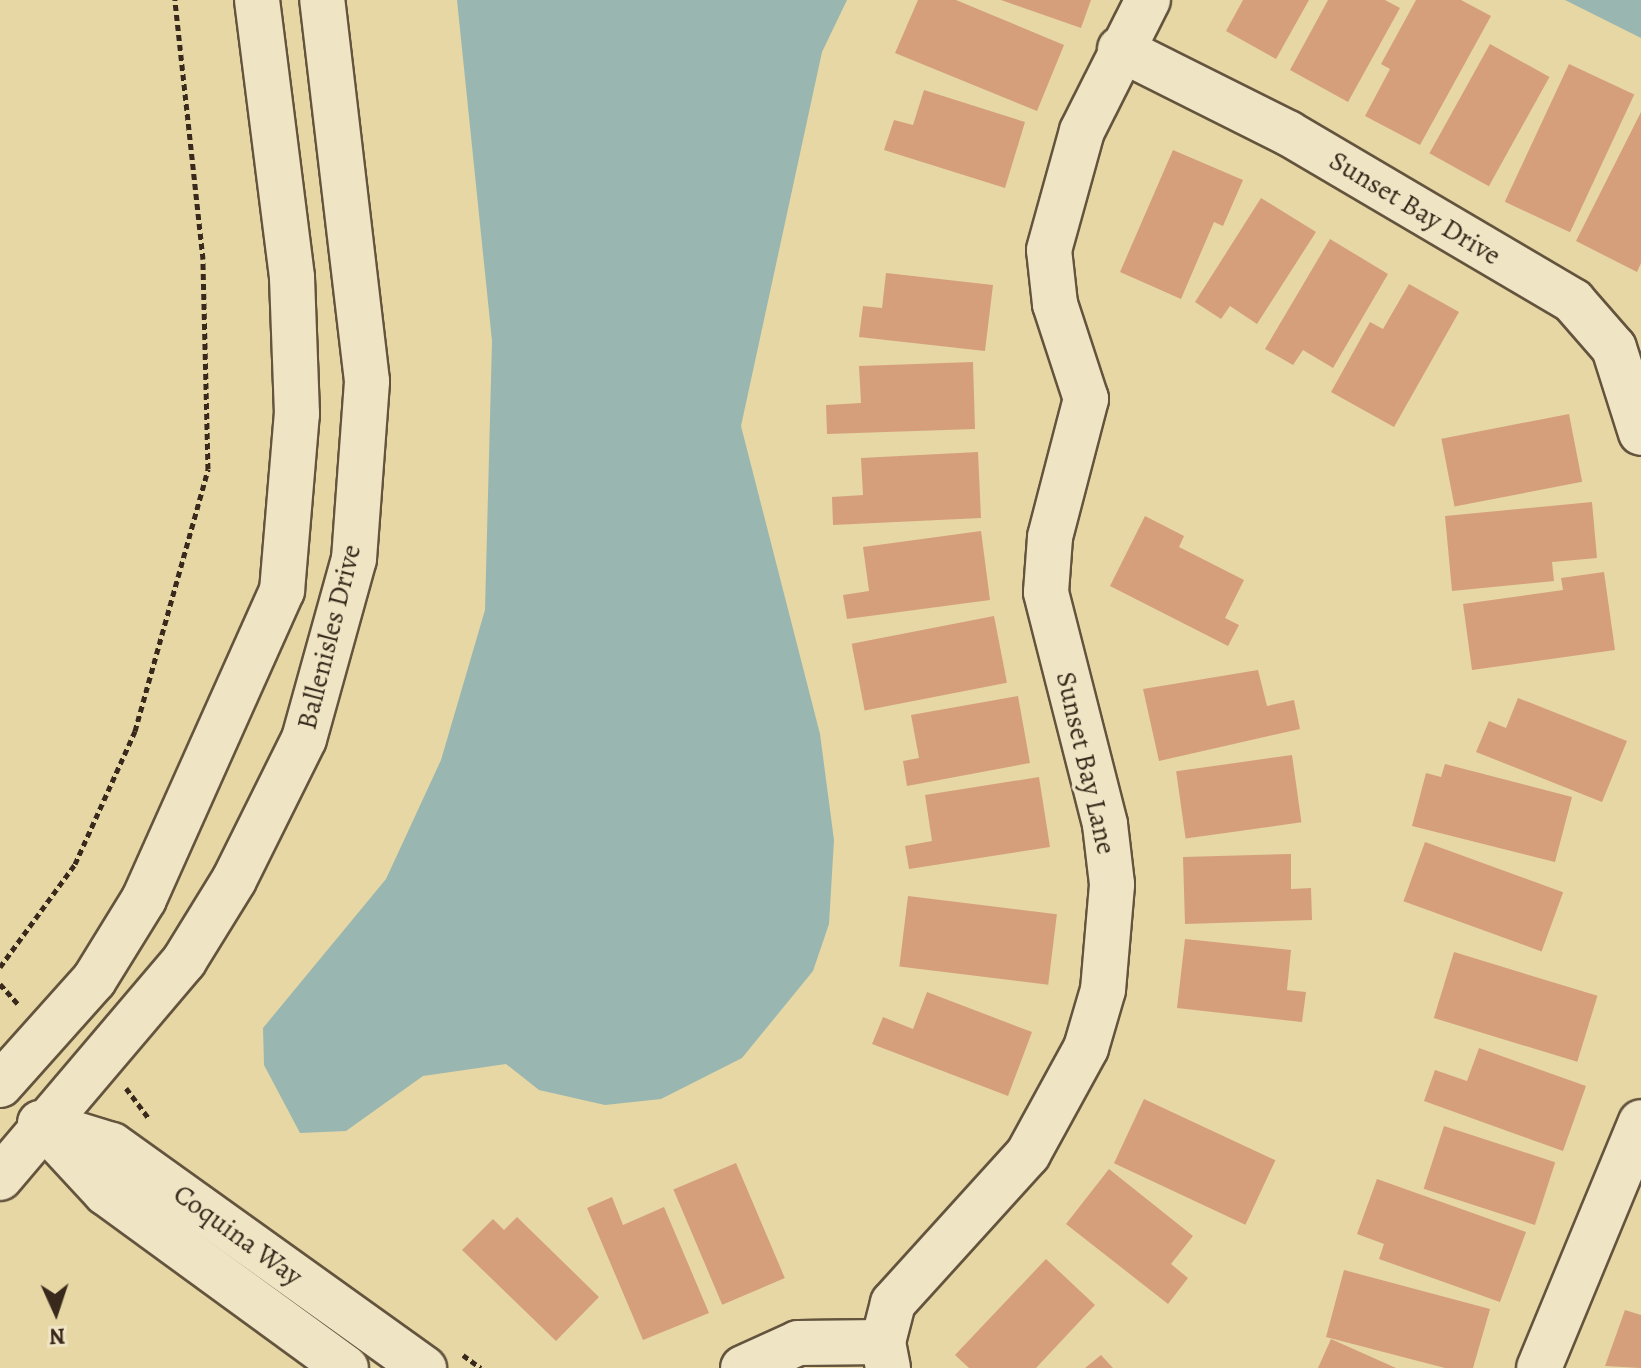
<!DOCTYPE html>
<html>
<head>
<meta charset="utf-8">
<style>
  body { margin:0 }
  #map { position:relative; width:1641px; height:1368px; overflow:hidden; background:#e6d7a5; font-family:Alegreya,serif }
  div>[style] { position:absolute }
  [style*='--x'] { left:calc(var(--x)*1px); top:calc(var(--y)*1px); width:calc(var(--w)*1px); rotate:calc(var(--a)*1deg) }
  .water>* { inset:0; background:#99b7b0 }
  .building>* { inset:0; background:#d69f7c; transform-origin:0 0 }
  .path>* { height:5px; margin-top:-2.5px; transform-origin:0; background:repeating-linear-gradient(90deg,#39291c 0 6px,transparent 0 10px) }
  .roads { filter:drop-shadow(2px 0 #64543e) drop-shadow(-2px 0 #64543e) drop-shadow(0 2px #64543e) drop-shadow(0 -2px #64543e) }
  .minor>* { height:44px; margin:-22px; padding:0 22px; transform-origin:22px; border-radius:22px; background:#efe5c4 }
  span { translate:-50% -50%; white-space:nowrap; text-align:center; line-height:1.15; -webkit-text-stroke:7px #efe5c4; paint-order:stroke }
  .street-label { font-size:28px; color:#39291c }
  .north { position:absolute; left:16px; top:1272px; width:80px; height:80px; -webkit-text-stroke:6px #efe5c4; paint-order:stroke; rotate:177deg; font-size:22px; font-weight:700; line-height:32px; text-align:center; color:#39291c }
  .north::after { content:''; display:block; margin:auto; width:28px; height:36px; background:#39291c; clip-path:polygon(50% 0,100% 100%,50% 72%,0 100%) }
</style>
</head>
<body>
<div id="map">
  <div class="water">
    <div style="clip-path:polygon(457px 0,847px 0,822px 52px,741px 426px,820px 734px,834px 840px,829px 924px,813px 971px,742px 1058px,661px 1099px,605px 1105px,539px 1090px,506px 1064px,423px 1076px,346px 1131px,300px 1133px,264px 1065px,263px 1028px,386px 879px,441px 760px,485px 610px,492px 341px)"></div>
    <div style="clip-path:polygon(1565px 0,1641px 0,1641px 38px)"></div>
  </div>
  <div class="building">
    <div style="clip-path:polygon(918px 0,956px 0,1064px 45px,1037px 111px,895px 53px)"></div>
    <div style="clip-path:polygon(1001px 0,1091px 0,1081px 28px)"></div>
    <div style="clip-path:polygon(1243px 0,1309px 0,1276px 59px,1226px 31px)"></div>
    <div style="clip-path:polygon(1328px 0,1385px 0,1400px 8px,1348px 102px,1290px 70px)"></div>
    <div style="clip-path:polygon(1416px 0,1461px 0,1491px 16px,1420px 145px,1365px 116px,1390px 69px,1381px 64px)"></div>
    <div style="left:1490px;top:44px;width:68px;height:125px;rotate:29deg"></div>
    <div style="left:1569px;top:64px;width:72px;height:152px;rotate:25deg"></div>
    <div style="clip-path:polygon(924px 90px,1025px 122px,1005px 188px,884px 150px,894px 120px,913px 125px)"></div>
    <div style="clip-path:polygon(1641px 112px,1641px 263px,1637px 272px,1576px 241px)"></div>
    <div style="clip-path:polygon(1173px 150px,1243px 180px,1223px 226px,1214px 222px,1181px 299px,1120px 272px)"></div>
    <div style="clip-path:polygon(1261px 198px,1316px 232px,1257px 324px,1230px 306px,1221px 319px,1195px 302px)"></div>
    <div style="clip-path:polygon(1330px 239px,1388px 274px,1333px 368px,1303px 350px,1293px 365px,1265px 349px)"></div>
    <div style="clip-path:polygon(886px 273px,993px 285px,985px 351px,859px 337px,863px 306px,882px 308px)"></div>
    <div style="clip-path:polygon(1409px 284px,1459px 312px,1394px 427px,1331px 392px,1370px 322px,1383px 329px)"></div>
    <div style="clip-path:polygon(973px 362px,975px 429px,827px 434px,826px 405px,861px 403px,859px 366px)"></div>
    <div style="left:1569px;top:414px;width:69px;height:130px;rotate:79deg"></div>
    <div style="clip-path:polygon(978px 452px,981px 518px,833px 525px,832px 497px,863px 495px,861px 458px)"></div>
    <div style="clip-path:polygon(1592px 502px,1597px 558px,1552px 562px,1554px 581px,1452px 591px,1445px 516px)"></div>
    <div style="clip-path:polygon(1145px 516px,1184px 536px,1179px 547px,1244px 580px,1225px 618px,1239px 625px,1228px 646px,1110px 586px)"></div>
    <div style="clip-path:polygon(981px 531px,990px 600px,847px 619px,843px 595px,869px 591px,863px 547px)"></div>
    <div style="clip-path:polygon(1604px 572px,1615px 650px,1472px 670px,1463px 604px,1563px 590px,1561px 578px)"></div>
    <div style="left:994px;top:616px;width:68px;height:145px;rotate:79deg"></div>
    <div style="clip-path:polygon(1258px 670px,1267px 706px,1294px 700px,1300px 729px,1159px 761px,1143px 689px)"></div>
    <div style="clip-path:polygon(1018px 696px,1030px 763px,907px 786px,903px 761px,919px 758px,911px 715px)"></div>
    <div style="clip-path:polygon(1518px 698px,1627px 741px,1602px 802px,1476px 752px,1489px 721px,1506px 728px)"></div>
    <div style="left:1292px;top:755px;width:68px;height:117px;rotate:82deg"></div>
    <div style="clip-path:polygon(1445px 764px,1572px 797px,1555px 862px,1412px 826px,1426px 773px,1441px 777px)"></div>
    <div style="clip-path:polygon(1039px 777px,1050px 847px,909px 869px,905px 846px,932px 841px,925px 795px)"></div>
    <div style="left:1425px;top:842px;width:147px;height:63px;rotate:20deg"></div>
    <div style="clip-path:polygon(1291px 854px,1291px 889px,1311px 888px,1312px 920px,1185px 924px,1183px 857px)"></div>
    <div style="left:908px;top:896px;width:150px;height:71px;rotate:7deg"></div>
    <div style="clip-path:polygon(1185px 939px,1291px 950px,1287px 990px,1306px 992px,1302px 1022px,1177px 1008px)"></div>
    <div style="left:1454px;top:952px;width:150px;height:69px;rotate:17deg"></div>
    <div style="clip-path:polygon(927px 992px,1032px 1032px,1008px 1096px,872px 1044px,883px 1017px,913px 1029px)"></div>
    <div style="clip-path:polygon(1479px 1048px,1586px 1086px,1563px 1151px,1424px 1101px,1435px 1070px,1467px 1081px)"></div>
    <div style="left:1144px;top:1099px;width:145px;height:71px;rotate:25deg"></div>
    <div style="left:1444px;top:1126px;width:117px;height:66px;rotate:18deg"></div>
    <div style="left:736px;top:1163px;width:125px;height:68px;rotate:67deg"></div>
    <div style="clip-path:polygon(1109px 1169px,1193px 1236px,1171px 1264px,1188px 1278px,1168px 1304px,1066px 1224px)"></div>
    <div style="clip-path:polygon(1377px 1179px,1526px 1232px,1500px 1302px,1379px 1259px,1384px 1244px,1357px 1234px)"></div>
    <div style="clip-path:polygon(612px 1197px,623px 1225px,664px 1207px,709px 1313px,643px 1340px,587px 1208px)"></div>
    <div style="clip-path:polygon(517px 1217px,599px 1297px,556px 1341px,462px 1250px,493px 1219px,504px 1230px)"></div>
    <div style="clip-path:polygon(1046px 1259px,1095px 1305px,1036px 1368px,969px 1368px,955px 1355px)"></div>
    <div style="clip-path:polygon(1344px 1270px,1490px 1309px,1473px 1368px,1445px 1368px,1326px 1337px)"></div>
    <div style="clip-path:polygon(1625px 1310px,1641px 1315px,1641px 1368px,1605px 1366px)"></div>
    <div style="clip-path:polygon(1331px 1339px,1396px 1368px,1318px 1368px)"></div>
    <div style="clip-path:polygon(1101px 1355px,1113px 1368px,1085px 1368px)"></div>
  </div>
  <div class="path">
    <div style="--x:0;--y:967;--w:127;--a:-53.9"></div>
    <div style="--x:75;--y:864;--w:146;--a:-65.7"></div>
    <div style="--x:135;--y:731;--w:272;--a:-74.4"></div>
    <div style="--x:208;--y:469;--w:210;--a:-91.4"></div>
    <div style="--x:203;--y:259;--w:261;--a:-96.2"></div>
    <div style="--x:0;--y:984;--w:27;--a:48"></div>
    <div style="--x:126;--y:1088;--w:39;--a:53"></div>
    <div style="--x:463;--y:1355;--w:22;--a:36"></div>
  </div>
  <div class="roads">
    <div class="minor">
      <div style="--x:1120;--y:49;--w:188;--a:26.6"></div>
      <div style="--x:1288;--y:133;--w:331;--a:30.5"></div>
      <div style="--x:1573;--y:301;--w:62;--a:48.9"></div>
      <div style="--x:1614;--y:348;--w:89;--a:72.4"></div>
      <div style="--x:0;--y:1085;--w:141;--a:-48.2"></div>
      <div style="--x:94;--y:980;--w:95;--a:-58.3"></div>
      <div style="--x:144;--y:899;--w:338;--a:-65.9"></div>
      <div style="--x:282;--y:591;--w:178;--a:-85.2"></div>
      <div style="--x:297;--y:414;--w:137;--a:-92.1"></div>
      <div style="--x:292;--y:277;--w:279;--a:-97.2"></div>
      <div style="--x:40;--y:1123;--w:75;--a:17"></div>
      <div style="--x:112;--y:1145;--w:384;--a:35.6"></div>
      <div style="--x:42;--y:1124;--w:94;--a:47.2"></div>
      <div style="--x:106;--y:1193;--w:297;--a:36.1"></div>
      <div style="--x:0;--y:1178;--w:285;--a:-49.7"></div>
      <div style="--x:184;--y:961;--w:95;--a:-58.3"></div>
      <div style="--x:234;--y:880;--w:157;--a:-63.6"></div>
      <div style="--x:304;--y:739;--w:187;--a:-74.5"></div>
      <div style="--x:354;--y:559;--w:178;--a:-85.8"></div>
      <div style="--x:367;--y:381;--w:384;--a:-96.7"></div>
      <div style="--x:743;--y:1368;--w:60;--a:-24.4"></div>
      <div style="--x:798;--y:1343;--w:85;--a:-0.7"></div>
      <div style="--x:888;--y:1368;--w:26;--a:-101"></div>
      <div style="--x:883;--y:1342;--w:40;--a:-75.6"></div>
      <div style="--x:893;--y:1303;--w:201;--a:-47.8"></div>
      <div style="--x:1028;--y:1154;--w:121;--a:-61.3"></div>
      <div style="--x:1086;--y:1048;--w:60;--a:-73.7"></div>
      <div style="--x:1103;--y:990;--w:106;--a:-85.1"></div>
      <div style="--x:1112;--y:884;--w:60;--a:-96.7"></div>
      <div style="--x:1105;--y:824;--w:239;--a:-104.3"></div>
      <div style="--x:1046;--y:592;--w:55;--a:-85.8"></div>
      <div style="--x:1050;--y:537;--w:143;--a:-75.4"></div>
      <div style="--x:1086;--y:399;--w:100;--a:-108.1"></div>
      <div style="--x:1055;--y:304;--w:54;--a:-96.3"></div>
      <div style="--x:1049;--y:250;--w:123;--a:-74.5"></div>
      <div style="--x:1082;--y:131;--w:147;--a:-63.3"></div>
      <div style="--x:1539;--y:1368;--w:266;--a:-67.5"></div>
    </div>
  </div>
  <div class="street-label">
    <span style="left:1415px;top:208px;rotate:31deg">Sunset Bay Drive</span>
    <span style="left:329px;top:637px;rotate:-76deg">Ballenisles Drive</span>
    <span style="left:1086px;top:763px;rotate:77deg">Sunset Bay Lane</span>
    <span style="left:238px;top:1235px;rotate:36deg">Coquina Way</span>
  </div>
  <div class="north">N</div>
</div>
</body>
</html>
